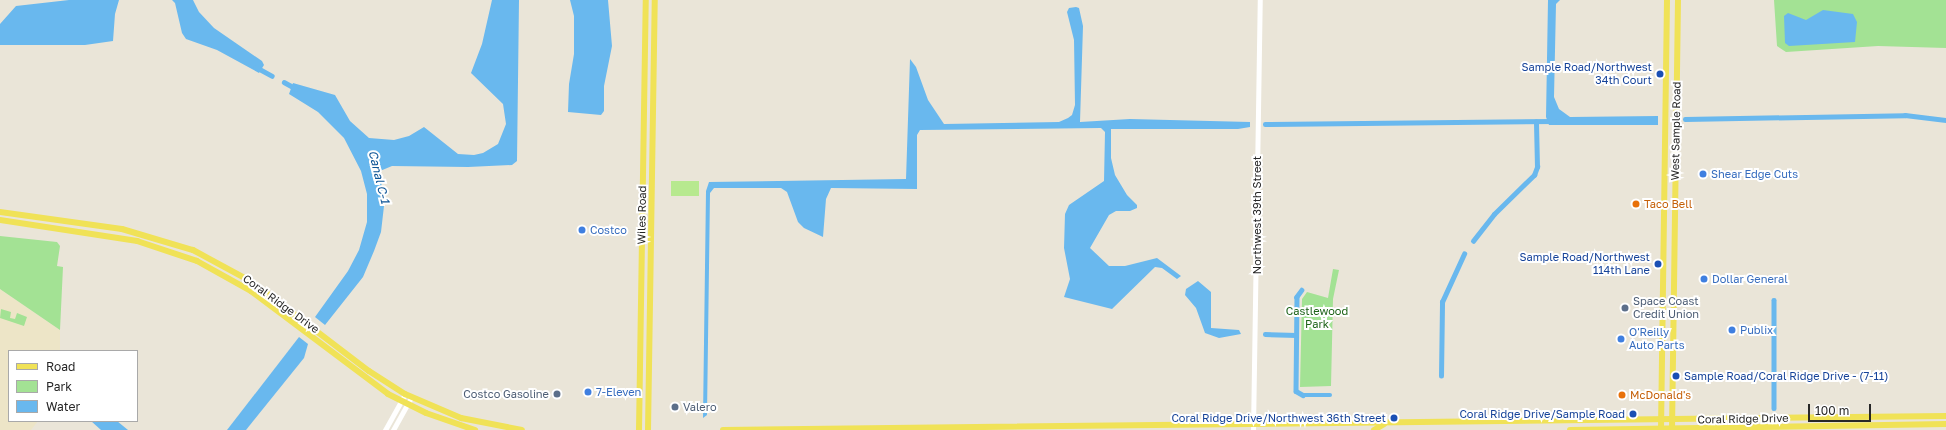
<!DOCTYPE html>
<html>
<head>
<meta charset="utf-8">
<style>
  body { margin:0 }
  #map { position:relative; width:1946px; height:430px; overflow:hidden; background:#eae5d8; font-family:"Golos Text",sans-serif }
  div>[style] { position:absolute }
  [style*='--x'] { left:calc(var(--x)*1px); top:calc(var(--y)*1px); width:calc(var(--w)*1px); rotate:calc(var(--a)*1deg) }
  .education>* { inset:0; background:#ede5c7 }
  .green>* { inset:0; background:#a3e294 }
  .pitch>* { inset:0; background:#b7e98f; transform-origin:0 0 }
  .water>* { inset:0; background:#69b8ee }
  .canal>* { height:4.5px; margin:-2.25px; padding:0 2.25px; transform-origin:2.25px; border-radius:2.25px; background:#69b8ee }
  .minor>* { height:5px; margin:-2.5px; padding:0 2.5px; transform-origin:2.5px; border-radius:2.5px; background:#fff }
  .major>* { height:6px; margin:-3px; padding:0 3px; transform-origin:3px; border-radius:3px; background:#f0e257 }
  .dots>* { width:11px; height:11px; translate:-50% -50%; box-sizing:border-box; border:2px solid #fff; border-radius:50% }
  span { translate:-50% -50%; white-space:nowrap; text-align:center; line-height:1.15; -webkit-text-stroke:4px #fff; paint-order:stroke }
  .transit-label { font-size:11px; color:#164399 }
  .right { translate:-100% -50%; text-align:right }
  .left { translate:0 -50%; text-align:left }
  .street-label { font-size:11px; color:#272727 }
  .shop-label { font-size:11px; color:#366cbe }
  .food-label { font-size:11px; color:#c56008 }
  .service-label { font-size:11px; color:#4e5e75 }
  .park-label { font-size:11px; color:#1e6319 }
  .water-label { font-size:12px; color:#0d5496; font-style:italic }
  .legend { position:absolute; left:8px; top:350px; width:130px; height:72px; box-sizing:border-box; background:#fff; border:1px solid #a9a9a9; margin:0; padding:5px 7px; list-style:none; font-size:12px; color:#272727 }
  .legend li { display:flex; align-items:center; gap:8px; height:20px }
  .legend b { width:20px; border:1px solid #a9a9a9 }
  .scale { position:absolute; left:1808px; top:404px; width:63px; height:18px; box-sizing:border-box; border:2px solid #272727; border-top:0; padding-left:5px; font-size:12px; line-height:14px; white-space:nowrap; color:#272727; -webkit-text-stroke:3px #fff; paint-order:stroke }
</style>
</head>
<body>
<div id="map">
  <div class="education">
    <div style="clip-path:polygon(0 289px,60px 330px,60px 351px,9px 351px,9px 421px,38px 421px,31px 430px,0 430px)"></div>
  </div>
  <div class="green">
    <div style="clip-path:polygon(1774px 0,1946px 0,1946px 48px,1878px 46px,1786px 52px,1777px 46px)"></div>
    <div style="clip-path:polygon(0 236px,57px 242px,60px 246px,57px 266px,63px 267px,60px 330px,0 289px)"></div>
    <div style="clip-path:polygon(1333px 269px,1339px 270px,1333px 299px,1331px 386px,1300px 387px,1302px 299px,1307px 292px,1328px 298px)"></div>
    <div style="clip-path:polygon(1px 309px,11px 312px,10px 318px,15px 319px,17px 313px,27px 317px,24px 326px,0 318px)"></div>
  </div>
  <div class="pitch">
    <div style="left:671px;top:181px;width:28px;height:15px"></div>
  </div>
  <div class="water">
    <div style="clip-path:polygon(69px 0,119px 0,115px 14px,113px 41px,85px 45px,0 45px,0 24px,16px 6px)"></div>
    <div style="clip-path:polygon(172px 0,193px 0,199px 12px,214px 28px,262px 61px,264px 65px,259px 73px,217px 50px,186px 39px,182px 33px,175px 3px)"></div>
    <div style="clip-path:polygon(492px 0,519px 0,517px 161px,512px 165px,468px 167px,392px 166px,380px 171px,384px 206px,381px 232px,374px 251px,363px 277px,325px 325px,315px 317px,348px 271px,359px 250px,367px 222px,367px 194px,361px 171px,344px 138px,318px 112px,289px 94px,293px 83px,335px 95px,350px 121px,369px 138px,394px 140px,409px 136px,424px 127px,458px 154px,474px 155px,483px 153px,498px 144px,506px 124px,503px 104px,471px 73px,482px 44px)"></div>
    <div style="clip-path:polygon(570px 0,608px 0,612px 46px,604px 86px,604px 111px,601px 115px,568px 112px,569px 84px,574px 54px,574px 16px)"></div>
    <div style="clip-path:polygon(1548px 0,1560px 0,1556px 4px,1554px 97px,1559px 109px,1570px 117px,1658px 116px,1658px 125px,1549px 125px,1546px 117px)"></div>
    <div style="clip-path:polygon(1076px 7px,1079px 8px,1083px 26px,1080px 122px,1130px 119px,1250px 122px,1250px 127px,1238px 129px,1111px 129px,1111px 158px,1115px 175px,1127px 195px,1137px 205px,1137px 208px,1130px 211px,1116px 211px,1109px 215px,1090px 248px,1109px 266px,1125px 266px,1157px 258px,1181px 276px,1177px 279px,1162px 268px,1155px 267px,1112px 309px,1064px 297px,1070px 279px,1064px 248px,1065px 214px,1069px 205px,1104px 181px,1105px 132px,1101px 128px,920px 130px,917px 135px,917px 189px,831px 188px,826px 199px,823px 237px,804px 228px,798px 222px,787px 192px,781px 188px,714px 188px,710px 193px,707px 415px,703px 418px,706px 191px,709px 182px,906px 179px,910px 59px,916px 67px,928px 100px,944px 124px,1059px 122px,1068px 118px,1072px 115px,1075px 105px,1074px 40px,1067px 12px,1069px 8px)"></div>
    <div style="clip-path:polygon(1823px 10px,1853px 14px,1857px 22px,1855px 42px,1789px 46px,1785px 43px,1784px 16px,1788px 13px,1806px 20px)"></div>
    <div style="clip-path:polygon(1198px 281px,1211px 292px,1211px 328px,1239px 330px,1241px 334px,1219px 338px,1205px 333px,1196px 308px,1185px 295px,1186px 289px)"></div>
    <div style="clip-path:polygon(299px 337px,308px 344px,304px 358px,246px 430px,227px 430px)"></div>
    <div style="clip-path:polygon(91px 421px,117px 421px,128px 430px,101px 430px)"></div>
  </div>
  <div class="canal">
    <div style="--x:256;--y:67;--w:18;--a:29"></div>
    <div style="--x:284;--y:82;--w:13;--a:29"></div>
    <div style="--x:1685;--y:119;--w:220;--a:-1"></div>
    <div style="--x:1905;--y:115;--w:41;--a:7"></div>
    <div style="--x:1265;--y:124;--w:289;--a:-0.6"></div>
    <div style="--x:1473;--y:241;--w:34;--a:-52"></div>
    <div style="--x:1494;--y:214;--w:56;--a:-44.3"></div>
    <div style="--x:1534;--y:175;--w:9;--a:-69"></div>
    <div style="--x:1537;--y:167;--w:45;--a:-91.3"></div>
    <div style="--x:1302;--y:290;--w:9;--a:126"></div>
    <div style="--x:1297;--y:297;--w:94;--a:90.6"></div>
    <div style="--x:1296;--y:391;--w:8;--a:30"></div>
    <div style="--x:1303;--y:395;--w:27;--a:0"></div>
    <div style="--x:1774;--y:300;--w:108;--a:90"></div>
    <div style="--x:1265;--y:334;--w:31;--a:2"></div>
    <div style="--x:1441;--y:376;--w:74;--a:-89.2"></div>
    <div style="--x:1442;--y:302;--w:53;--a:-65.4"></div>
  </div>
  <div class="minor">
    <div style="--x:385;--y:430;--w:41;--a:-60.9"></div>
    <div style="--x:393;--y:430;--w:38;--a:-61"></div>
    <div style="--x:1253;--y:430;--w:430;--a:-89.1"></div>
  </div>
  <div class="major">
    <div style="--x:0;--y:212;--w:123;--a:7.9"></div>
    <div style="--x:122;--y:229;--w:74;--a:16.5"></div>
    <div style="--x:193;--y:250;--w:67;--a:28.5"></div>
    <div style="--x:252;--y:282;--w:147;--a:37.3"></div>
    <div style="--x:369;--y:371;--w:43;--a:32.6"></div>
    <div style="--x:405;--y:394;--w:61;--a:23.2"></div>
    <div style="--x:461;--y:418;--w:62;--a:11.1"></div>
    <div style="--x:0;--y:220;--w:139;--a:8.7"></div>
    <div style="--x:137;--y:241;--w:63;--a:18.4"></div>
    <div style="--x:197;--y:261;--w:62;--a:29.1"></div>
    <div style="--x:251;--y:291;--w:171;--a:36.9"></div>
    <div style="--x:388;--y:394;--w:42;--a:26.6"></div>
    <div style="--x:426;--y:413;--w:52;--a:19.1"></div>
    <div style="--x:639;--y:430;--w:430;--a:-89.1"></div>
    <div style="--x:648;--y:430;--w:430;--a:-89.1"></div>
    <div style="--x:723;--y:430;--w:1223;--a:-0.66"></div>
    <div style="--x:1374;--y:430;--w:12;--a:-31"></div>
    <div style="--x:1570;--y:430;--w:376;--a:-0.9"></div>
    <div style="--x:1661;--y:430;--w:430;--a:-89.2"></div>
    <div style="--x:1672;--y:430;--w:430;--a:-89.2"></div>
  </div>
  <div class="dots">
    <div style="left:1660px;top:74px;background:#1a4fb4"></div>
    <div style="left:1703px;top:174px;background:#3f7fe0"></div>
    <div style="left:1636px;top:204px;background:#e8710a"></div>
    <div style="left:582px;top:230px;background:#3f7fe0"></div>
    <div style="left:1658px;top:264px;background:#1a4fb4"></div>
    <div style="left:1704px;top:279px;background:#3f7fe0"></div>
    <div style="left:1625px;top:308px;background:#5c6f8a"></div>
    <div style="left:1732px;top:330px;background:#3f7fe0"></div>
    <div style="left:1621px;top:339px;background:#3f7fe0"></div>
    <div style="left:1676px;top:376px;background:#1a4fb4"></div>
    <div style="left:588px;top:392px;background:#3f7fe0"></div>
    <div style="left:557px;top:394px;background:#5c6f8a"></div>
    <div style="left:1622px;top:395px;background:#e8710a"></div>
    <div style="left:675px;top:407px;background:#5c6f8a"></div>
    <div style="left:1633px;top:414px;background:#1a4fb4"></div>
    <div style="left:1394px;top:418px;background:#1a4fb4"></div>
  </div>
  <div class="transit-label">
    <span class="right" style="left:1652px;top:74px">Sample Road/Northwest<br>34th Court</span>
    <span class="right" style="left:1650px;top:264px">Sample Road/Northwest<br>114th Lane</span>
    <span class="left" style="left:1684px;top:376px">Sample Road/Coral Ridge Drive - (7-11)</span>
    <span class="right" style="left:1625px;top:414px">Coral Ridge Drive/Sample Road</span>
    <span class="right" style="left:1386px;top:418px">Coral Ridge Drive/Northwest 36th Street</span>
  </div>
  <div class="street-label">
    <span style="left:1676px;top:131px;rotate:-89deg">West Sample Road</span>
    <span style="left:642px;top:215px;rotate:-89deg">Wiles Road</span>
    <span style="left:1257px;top:215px;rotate:-90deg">Northwest 39th Street</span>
    <span style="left:281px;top:304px;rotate:36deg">Coral Ridge Drive</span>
    <span style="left:1743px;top:419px;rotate:-1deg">Coral Ridge Drive</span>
  </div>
  <div class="shop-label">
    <span class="left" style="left:1711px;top:174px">Shear Edge Cuts</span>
    <span class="left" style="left:590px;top:230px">Costco</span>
    <span class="left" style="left:1712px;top:279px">Dollar General</span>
    <span class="left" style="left:1740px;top:330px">Publix</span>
    <span class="left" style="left:1629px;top:339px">O'Reilly<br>Auto Parts</span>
    <span class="left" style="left:596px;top:392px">7-Eleven</span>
  </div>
  <div class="food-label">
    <span class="left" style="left:1644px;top:204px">Taco Bell</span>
    <span class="left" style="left:1630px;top:395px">McDonald's</span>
  </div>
  <div class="service-label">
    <span class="left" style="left:1633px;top:308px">Space Coast<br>Credit Union</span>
    <span class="right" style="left:549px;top:394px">Costco Gasoline</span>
    <span class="left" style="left:683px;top:407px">Valero</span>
  </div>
  <div class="park-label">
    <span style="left:1317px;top:318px">Castlewood<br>Park</span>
  </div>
  <div class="water-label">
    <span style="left:379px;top:177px;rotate:76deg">Canal C-1</span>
  </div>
  <ul class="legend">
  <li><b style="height:5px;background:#f0e257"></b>Road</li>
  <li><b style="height:11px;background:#a3e294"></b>Park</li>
  <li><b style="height:11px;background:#69b8ee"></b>Water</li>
  </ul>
  <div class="scale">100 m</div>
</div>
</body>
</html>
